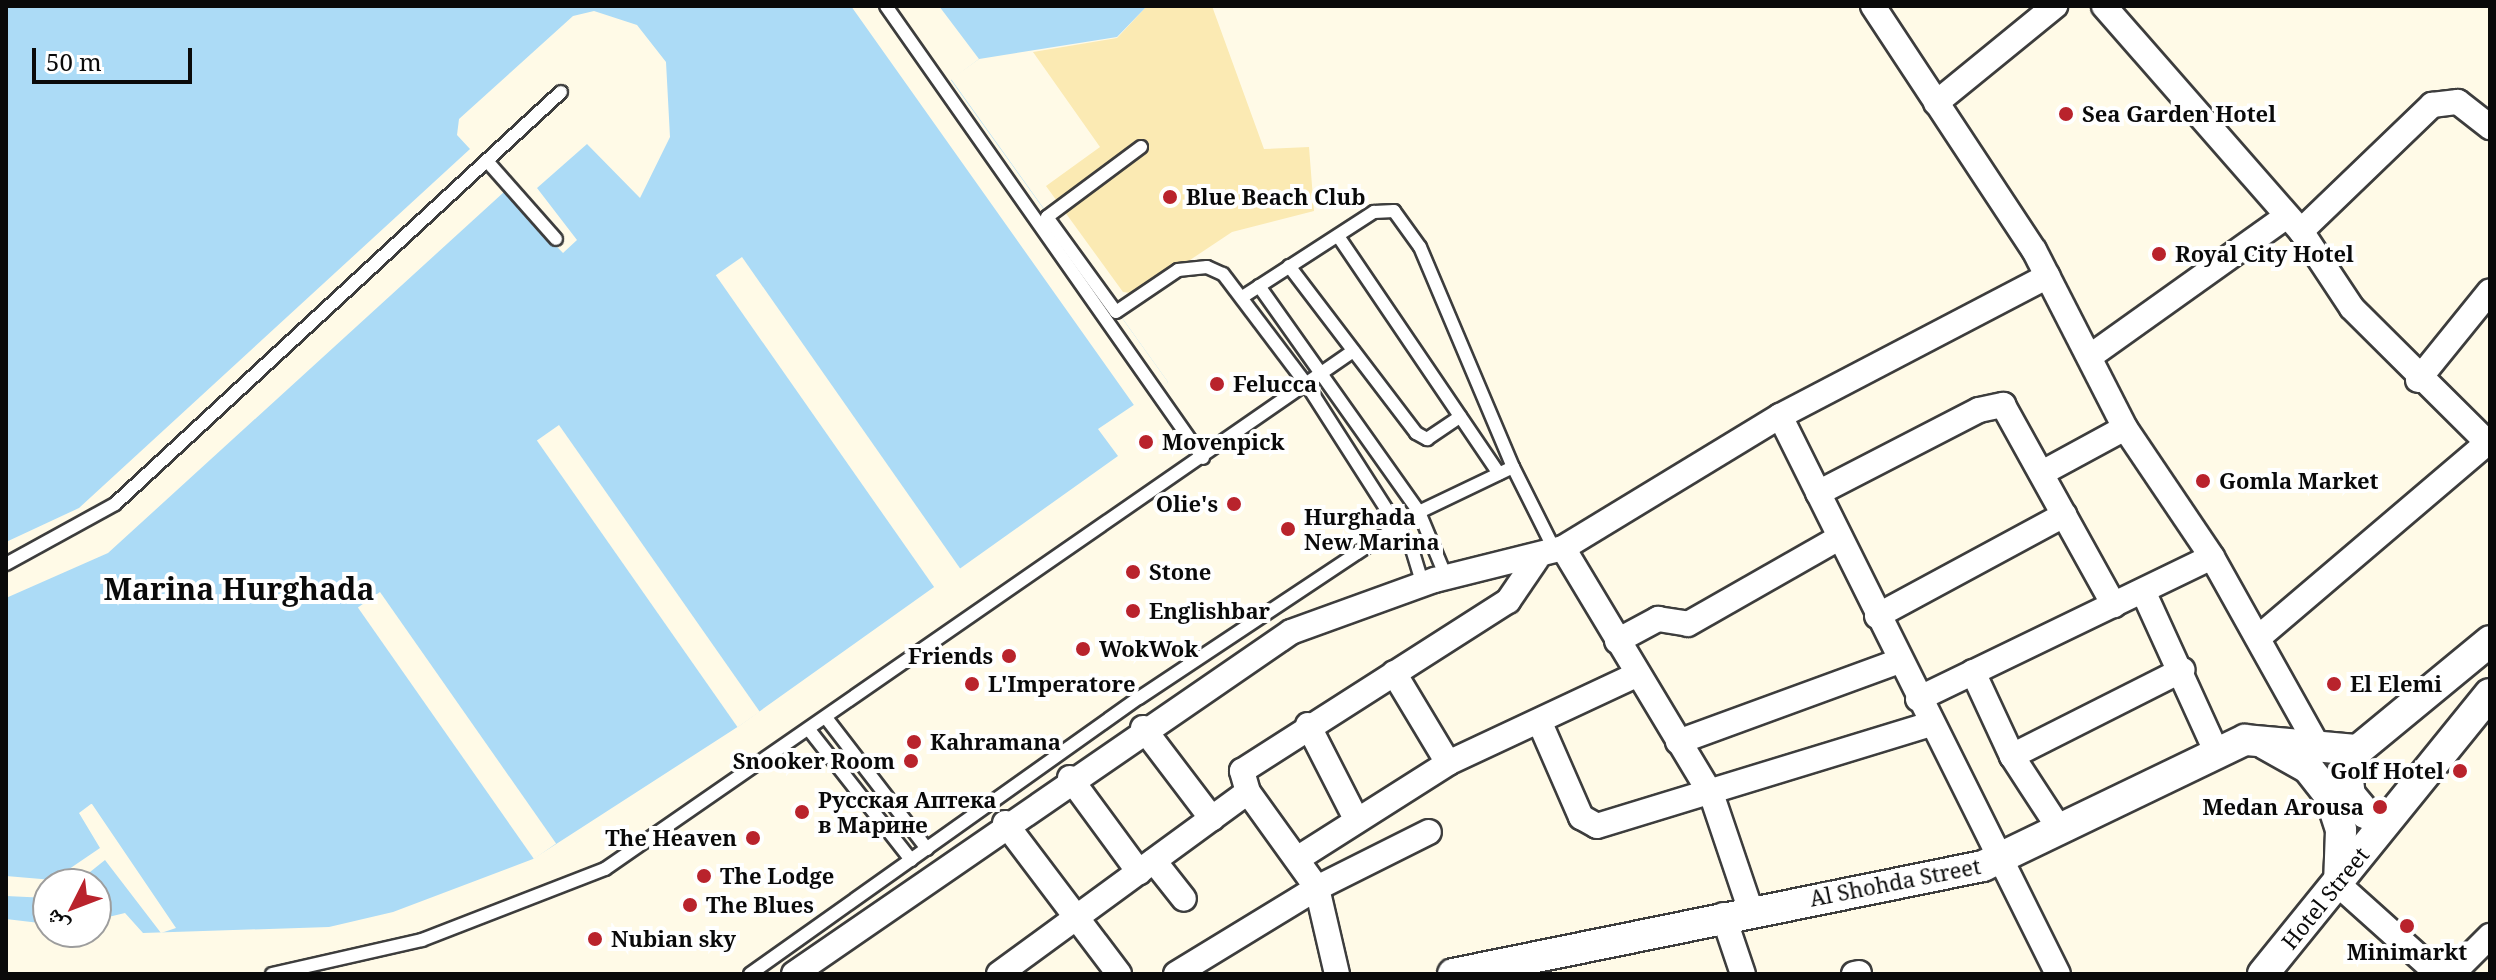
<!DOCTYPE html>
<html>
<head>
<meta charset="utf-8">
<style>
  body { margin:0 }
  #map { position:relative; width:2496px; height:980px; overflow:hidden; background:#fffae7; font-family:"Noto Serif","Noto Naskh Arabic",serif }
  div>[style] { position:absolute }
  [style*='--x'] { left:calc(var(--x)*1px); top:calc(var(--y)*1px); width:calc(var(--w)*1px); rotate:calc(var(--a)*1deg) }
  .sand>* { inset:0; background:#fbeab3 }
  .water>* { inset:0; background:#acdbf6 }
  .pier>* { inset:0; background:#fffae7; transform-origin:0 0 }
  .roads { filter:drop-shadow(2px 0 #3d3d3d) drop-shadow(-2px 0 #3d3d3d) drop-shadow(0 2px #3d3d3d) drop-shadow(0 -2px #3d3d3d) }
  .service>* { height:12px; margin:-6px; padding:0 6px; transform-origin:6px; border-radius:6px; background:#fff }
  .minor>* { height:24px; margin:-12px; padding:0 12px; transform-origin:12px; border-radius:12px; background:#fff }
  .tertiary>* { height:30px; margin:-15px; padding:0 15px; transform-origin:15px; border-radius:15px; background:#fff }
  .dots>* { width:22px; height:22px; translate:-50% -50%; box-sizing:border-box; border:4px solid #fff; border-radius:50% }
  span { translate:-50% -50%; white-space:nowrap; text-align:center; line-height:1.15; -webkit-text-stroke:8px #fff; paint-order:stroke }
  .poi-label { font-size:22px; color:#0a0a0a; font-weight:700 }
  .left { translate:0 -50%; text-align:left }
  .right { translate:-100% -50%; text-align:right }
  .street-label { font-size:22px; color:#0a0a0a }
  .district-label { font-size:30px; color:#0a0a0a; font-weight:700 }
  .frame { position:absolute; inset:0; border:8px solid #0a0a0a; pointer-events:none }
  .north { position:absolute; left:32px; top:868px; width:80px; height:80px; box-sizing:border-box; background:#fff; border:2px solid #9d9d9d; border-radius:50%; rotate:228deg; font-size:22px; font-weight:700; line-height:32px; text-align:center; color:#0a0a0a }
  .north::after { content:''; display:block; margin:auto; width:28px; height:36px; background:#b9232c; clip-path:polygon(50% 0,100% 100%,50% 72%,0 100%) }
  .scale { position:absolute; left:32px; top:48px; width:160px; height:36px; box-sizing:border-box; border:4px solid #0a0a0a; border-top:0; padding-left:10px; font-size:24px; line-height:28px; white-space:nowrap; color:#0a0a0a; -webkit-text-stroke:6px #fff; paint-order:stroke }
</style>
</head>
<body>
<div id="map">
  <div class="sand">
    <div style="clip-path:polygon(1147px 6px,1212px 6px,1264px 149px,1309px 147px,1314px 211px,1232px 232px,1139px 294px,1123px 292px,1046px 186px,1100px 147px,1033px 52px,1117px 38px)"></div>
  </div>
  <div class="water">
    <div style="clip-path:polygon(6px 6px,1147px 6px,1117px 37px,979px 59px,951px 79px,1168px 382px,1098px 429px,1118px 456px,739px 726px,533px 859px,393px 912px,329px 927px,143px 933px,125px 913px,96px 920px,96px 884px,48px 884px,48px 924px,6px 919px)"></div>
  </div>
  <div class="pier">
    <div style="clip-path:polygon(851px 6px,939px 6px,979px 59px,951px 80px,1168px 382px,1136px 408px)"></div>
    <div style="clip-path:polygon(594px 11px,637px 25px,666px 62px,670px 137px,640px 198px,587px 144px,537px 188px,577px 240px,563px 253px,504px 192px,108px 553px,6px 598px,6px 542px,79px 508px,470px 149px,457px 135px,459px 119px,573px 16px)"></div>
    <div style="left:742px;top:257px;width:383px;height:32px;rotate:55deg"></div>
    <div style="left:559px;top:425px;width:350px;height:27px;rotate:55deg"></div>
    <div style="left:380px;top:592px;width:307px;height:27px;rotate:55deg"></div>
    <div style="clip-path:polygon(91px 804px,92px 804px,176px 928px,161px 933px,105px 860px,75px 884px,48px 884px,48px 898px,6px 896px,6px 876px,53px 880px,100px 848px,79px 813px)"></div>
  </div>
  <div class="roads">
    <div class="service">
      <div style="--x:886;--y:6;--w:552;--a:54.96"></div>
      <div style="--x:1141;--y:147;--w:117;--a:143.3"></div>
      <div style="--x:1047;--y:217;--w:117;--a:54"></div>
      <div style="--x:1116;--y:312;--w:75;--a:-34.1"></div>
      <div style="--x:1178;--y:270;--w:29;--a:-6"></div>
      <div style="--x:1207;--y:267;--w:17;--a:24"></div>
      <div style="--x:1223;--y:274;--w:139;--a:52.9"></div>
      <div style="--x:1307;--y:385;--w:195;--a:57.4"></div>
      <div style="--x:1412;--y:549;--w:37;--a:73"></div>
      <div style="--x:487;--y:161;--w:104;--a:48.5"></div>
      <div style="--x:1338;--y:236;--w:287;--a:55.9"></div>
      <div style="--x:1289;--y:266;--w:210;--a:52.7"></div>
      <div style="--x:1416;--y:433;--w:13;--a:29"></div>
      <div style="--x:1427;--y:439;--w:40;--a:-34"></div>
      <div style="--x:1259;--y:286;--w:277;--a:54.7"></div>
      <div style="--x:1419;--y:512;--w:70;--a:67.4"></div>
      <div style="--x:1244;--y:296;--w:155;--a:-32.9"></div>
      <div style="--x:1374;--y:212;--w:20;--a:-3"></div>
      <div style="--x:1394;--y:211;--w:44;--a:54.2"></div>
      <div style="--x:1420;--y:247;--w:239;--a:67.1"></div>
      <div style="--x:6;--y:564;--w:124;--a:-28.8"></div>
      <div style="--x:115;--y:504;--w:607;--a:-42.73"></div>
      <div style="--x:827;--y:719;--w:164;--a:52.4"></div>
      <div style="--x:810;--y:731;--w:164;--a:51.9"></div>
      <div style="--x:272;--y:974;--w:154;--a:-12.8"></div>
      <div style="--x:422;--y:940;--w:196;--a:-21.2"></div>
      <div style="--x:605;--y:869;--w:910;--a:-34.7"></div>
      <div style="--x:750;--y:974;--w:477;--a:-35.4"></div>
      <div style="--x:1139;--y:698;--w:336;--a:-33.6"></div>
      <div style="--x:1419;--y:512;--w:104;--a:-25.6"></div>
      <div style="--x:1513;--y:467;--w:94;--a:63.4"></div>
    </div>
    <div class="minor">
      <div style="--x:1873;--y:6;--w:292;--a:56.6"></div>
      <div style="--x:2034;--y:250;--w:200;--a:62.9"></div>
      <div style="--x:2125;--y:428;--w:156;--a:56"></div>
      <div style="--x:2212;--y:557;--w:213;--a:60.8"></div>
      <div style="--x:2104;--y:6;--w:299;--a:48.8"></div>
      <div style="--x:2301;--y:231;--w:92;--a:56.5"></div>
      <div style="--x:2352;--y:308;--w:194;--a:44.8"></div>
      <div style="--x:1936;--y:103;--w:154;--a:-39.2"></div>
      <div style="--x:2301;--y:231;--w:182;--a:-43.9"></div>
      <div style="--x:2432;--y:105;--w:26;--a:-7"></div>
      <div style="--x:2458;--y:102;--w:41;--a:38"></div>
      <div style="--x:2092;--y:355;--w:239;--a:-35.5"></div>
      <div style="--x:2418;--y:380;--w:114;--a:-51"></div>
      <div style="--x:1780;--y:416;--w:623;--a:63.52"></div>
      <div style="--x:2042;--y:473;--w:94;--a:-28.5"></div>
      <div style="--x:1818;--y:493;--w:181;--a:-27.3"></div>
      <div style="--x:1979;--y:410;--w:25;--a:-12"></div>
      <div style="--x:2003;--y:405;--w:229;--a:61"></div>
      <div style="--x:1563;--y:548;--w:289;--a:59"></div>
      <div style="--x:1712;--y:796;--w:121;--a:71.3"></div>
      <div style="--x:2143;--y:591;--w:174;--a:65.5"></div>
      <div style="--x:1877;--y:616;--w:213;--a:-28.4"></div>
      <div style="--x:2258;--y:638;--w:301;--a:-40.4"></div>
      <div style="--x:1617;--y:641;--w:47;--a:-28.2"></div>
      <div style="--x:1658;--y:619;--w:30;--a:9"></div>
      <div style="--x:1688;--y:624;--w:172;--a:-29.7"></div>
      <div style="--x:1973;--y:672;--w:93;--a:65.1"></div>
      <div style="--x:2012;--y:756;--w:86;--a:56.9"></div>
      <div style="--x:1394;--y:673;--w:105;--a:59"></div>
      <div style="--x:1918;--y:699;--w:326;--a:-25.8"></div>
      <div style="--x:1540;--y:723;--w:103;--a:66.4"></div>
      <div style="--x:1581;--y:817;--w:18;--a:29"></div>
      <div style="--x:1597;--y:826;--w:349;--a:-17"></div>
      <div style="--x:1308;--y:725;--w:103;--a:62.9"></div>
      <div style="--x:1143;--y:728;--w:114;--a:52.8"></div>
      <div style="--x:1678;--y:742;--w:235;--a:-20.1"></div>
      <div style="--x:2012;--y:756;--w:191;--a:-26.8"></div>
      <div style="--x:1070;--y:778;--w:117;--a:53.7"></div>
      <div style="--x:1005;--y:823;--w:189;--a:52.9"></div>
      <div style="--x:1297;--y:859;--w:179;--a:-32.4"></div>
      <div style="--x:1448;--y:763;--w:208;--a:-25.1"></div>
      <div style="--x:1154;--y:861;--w:48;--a:51.7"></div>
      <div style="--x:2340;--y:886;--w:132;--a:41.9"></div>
      <div style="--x:1723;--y:915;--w:62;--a:71.3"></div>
      <div style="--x:794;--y:974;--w:603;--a:-34.53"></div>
      <div style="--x:1291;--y:632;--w:153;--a:-19.9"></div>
      <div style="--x:1435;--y:580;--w:132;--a:-14"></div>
      <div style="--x:1563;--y:548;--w:254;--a:-31.3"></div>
      <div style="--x:1780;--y:416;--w:302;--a:-27.6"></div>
      <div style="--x:999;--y:974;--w:308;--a:-36.2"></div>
      <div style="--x:1176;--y:974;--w:165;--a:-31.4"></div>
      <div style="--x:1317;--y:888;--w:125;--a:-26.6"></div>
      <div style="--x:1337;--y:974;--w:88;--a:-103.1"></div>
      <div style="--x:1317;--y:888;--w:118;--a:-125.7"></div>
      <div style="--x:1248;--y:792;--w:22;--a:-106"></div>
      <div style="--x:1242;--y:771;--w:316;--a:-32.6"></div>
      <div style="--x:1508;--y:601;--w:50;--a:-55.7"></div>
      <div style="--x:1854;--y:974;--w:5;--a:-11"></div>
      <div style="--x:2452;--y:974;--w:54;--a:-45"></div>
    </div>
    <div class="tertiary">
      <div style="--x:2265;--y:744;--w:49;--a:29.2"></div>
      <div style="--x:2308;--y:768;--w:36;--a:52"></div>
      <div style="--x:2330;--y:796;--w:36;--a:72"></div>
      <div style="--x:2341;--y:830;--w:54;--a:92.1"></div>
      <div style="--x:2358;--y:750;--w:25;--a:117"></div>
      <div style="--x:2347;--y:772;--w:23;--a:83"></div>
      <div style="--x:2350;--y:795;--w:23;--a:50"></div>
      <div style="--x:2365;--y:813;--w:21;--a:23"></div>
      <div style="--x:1453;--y:974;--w:541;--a:-11.52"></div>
      <div style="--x:1983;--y:866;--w:291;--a:-25.7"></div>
      <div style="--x:2245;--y:740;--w:113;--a:5.1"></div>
      <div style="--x:2358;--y:750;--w:171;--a:-39.5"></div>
      <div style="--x:2263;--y:974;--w:360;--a:-51"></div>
    </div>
  </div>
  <div class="dots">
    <div style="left:2066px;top:114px;background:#b9232c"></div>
    <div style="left:1170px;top:197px;background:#b9232c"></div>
    <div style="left:2159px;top:254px;background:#b9232c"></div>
    <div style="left:1217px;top:384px;background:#b9232c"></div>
    <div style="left:1146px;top:442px;background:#b9232c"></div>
    <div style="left:2203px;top:481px;background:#b9232c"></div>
    <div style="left:1234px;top:504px;background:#b9232c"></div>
    <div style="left:1288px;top:529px;background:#b9232c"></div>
    <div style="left:1133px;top:572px;background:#b9232c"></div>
    <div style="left:1133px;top:611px;background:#b9232c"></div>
    <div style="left:1083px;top:649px;background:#b9232c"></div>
    <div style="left:1009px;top:656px;background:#b9232c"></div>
    <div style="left:972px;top:684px;background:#b9232c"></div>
    <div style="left:2334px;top:684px;background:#b9232c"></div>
    <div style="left:914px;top:742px;background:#b9232c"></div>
    <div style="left:911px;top:761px;background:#b9232c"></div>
    <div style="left:2460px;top:771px;background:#b9232c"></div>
    <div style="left:2380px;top:807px;background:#b9232c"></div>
    <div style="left:802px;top:812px;background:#b9232c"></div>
    <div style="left:753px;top:838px;background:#b9232c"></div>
    <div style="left:704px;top:876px;background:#b9232c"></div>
    <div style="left:690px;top:905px;background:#b9232c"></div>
    <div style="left:2407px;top:926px;background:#b9232c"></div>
    <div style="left:595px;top:939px;background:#b9232c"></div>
  </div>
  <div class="poi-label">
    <span class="left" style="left:2082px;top:114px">Sea Garden Hotel</span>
    <span class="left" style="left:1186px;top:197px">Blue Beach Club</span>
    <span class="left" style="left:2175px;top:254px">Royal City Hotel</span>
    <span class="left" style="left:1233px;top:384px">Felucca</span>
    <span class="left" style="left:1162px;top:442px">Movenpick</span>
    <span class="left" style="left:2219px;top:481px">Gomla Market</span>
    <span class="right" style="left:1218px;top:504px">Olie's</span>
    <span class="left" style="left:1304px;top:529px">Hurghada<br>New Marina</span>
    <span class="left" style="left:1149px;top:572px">Stone</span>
    <span class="left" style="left:1149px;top:611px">Englishbar</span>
    <span class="left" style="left:1099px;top:649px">WokWok</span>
    <span class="right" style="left:993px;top:656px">Friends</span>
    <span class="left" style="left:988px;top:684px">L'Imperatore</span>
    <span class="left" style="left:2350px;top:684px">El Elemi</span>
    <span class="left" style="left:930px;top:742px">Kahramana</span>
    <span class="right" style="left:895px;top:761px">Snooker Room</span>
    <span class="right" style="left:2444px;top:771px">Golf Hotel</span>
    <span class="left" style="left:818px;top:812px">Русская Аптека<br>в Марине</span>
    <span class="right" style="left:2364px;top:807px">Medan Arousa</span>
    <span class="right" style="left:737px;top:838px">The Heaven</span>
    <span class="left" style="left:720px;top:876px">The Lodge</span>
    <span class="left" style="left:706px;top:905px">The Blues</span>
    <span class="left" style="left:611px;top:939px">Nubian sky</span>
    <span style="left:2407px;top:952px">Minimarkt</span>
  </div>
  <div class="street-label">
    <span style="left:1895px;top:882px;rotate:-11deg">Al Shohda Street</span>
    <span style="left:2325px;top:898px;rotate:-51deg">Hotel Street</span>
  </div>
  <div class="district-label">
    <span style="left:239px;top:589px">Marina Hurghada</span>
  </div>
  <div class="frame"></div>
  <div class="north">ش</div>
  <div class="scale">50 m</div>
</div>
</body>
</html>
